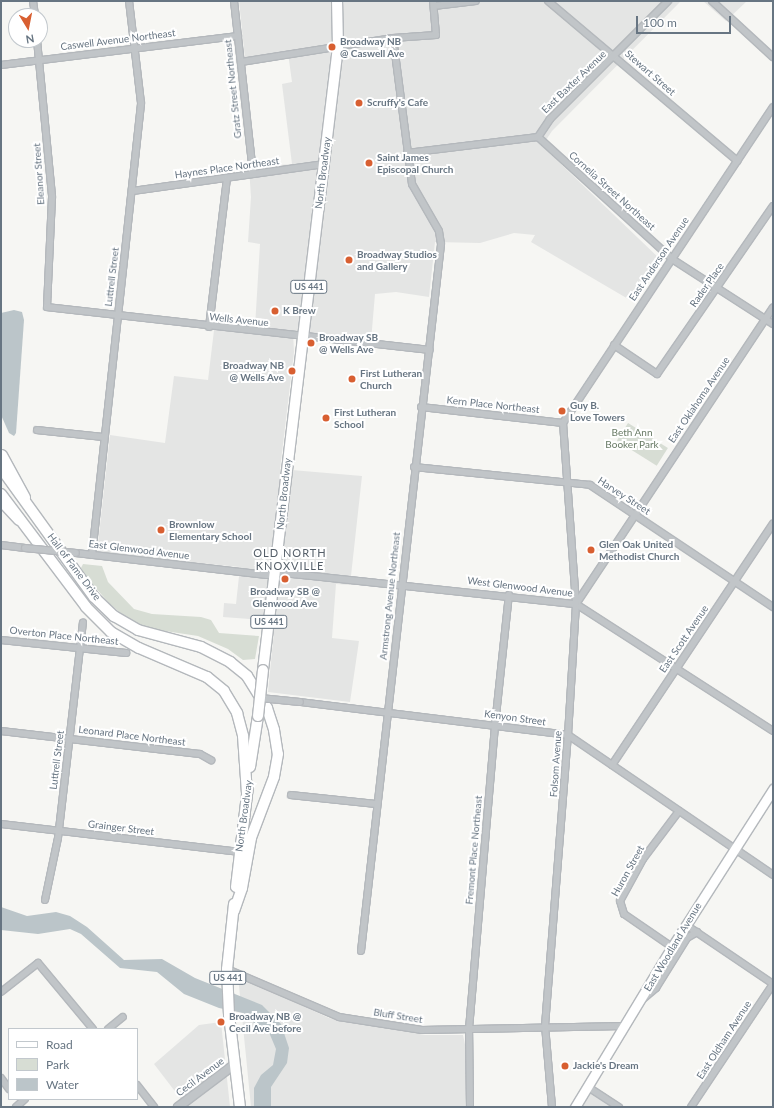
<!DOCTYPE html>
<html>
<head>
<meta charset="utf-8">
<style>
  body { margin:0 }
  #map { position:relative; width:774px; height:1108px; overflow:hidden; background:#f6f6f3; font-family:Lato,sans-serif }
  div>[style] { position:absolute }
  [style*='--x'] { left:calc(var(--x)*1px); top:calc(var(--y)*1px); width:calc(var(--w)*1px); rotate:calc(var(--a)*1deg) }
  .built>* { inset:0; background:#e4e5e4 }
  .green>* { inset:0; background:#d7ddd4; transform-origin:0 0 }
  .water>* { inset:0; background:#bbc5c9 }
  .roads { filter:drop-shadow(1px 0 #b4b8bc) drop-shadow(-1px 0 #b4b8bc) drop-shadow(0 1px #b4b8bc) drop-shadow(0 -1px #b4b8bc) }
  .minor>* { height:6px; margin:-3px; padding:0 3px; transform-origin:3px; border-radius:3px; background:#c1c5c8 }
  .tertiary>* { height:8px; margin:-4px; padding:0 4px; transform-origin:4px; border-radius:4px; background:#c1c5c8 }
  .secondary>* { height:9px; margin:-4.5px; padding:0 4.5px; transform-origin:4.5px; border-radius:4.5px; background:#fff }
  .primary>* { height:10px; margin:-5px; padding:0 5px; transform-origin:5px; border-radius:5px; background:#fff }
  .motorway>* { height:11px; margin:-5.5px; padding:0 5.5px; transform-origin:5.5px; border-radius:5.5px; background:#fff }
  .bridges { filter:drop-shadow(1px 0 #b5b8bc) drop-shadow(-1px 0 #b5b8bc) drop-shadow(0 1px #b5b8bc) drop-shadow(0 -1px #b5b8bc) }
  .minor-bridge>* { height:6px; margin:-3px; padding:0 3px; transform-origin:3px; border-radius:3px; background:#c1c5c8 }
  .primary-bridge>* { height:10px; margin:-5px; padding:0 5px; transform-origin:5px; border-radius:5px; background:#fff }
  .dots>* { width:11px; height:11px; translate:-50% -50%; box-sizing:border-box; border:2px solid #fff; border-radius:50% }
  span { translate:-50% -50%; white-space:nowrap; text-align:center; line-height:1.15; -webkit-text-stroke:4px #fff; paint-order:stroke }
  .shield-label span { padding:1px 3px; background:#fff; border:1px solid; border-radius:3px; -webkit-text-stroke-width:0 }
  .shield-label { font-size:9px; color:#677582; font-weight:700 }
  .street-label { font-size:10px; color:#677582 }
  .poi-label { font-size:10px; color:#677582; font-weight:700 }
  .left { translate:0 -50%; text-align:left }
  .right { translate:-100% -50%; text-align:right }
  .park-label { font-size:10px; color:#687a65 }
  .neighbourhood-label { font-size:11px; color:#545e68; letter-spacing:1px }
  .frame { position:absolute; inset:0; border:2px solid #677582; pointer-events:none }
  .legend { position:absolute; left:8px; top:1028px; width:130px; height:72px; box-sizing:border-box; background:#fff; border:1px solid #c2c8cd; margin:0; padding:5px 7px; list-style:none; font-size:12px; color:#677582 }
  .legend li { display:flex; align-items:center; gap:8px; height:20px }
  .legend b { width:20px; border:1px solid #c2c8cd }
  .north { position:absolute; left:8px; top:8px; width:40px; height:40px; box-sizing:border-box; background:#fff; border:1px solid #c2c8cd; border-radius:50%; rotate:170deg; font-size:11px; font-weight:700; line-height:16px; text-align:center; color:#677582 }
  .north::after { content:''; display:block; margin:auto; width:14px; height:18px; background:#d85f31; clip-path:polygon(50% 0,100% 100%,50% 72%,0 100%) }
  .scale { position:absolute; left:636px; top:16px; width:95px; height:18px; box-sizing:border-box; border:2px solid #677582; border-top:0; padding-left:5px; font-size:12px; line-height:14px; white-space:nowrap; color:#677582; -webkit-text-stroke:3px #fff; paint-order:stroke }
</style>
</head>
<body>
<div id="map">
  <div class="built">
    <div style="clip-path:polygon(239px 1px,681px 1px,552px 131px,542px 146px,661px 260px,635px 303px,531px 242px,535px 235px,514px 233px,480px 243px,435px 242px,429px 297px,396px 292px,375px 294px,371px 341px,293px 332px,294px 352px,280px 469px,362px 476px,350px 585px,336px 584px,332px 638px,359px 641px,350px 702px,268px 692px,275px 621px,223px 617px,224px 603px,236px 604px,240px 567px,97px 553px,110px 435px,165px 443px,174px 376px,208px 380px,215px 322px,255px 327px,260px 244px,248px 242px,251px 197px,249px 167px,292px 164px,282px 84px,292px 82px,288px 53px,245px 58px)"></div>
    <div style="clip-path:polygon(703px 1px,747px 1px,726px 21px)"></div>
    <div style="clip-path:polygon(238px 976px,329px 1018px,425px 1035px,463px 1035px,466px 1049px,467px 1107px,251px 1107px)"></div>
    <div style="clip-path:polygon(221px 1022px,230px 1107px,187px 1107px,154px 1064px,199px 1025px)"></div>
    <div style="clip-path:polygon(590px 1093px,611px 1107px,582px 1107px)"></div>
  </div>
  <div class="green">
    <div style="left:628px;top:423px;width:47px;height:21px;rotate:32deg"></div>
    <div style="clip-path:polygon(83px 564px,102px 566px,108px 582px,134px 609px,152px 614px,201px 617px,211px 620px,219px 633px,259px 636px,255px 659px,243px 660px,228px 649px,198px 636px,145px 628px,125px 617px,109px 603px,86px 577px,81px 568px)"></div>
  </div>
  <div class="water">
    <div style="clip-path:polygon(14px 310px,22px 312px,24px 320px,16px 433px,14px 436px,9px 433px,1px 415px,1px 313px)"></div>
    <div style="clip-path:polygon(1px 907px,27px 916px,56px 912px,70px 916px,87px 927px,124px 960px,162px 959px,195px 978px,262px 1005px,281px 1024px,289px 1048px,287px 1063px,271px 1087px,271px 1107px,254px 1107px,254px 1088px,261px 1075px,273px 1065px,276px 1049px,268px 1030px,254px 1023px,243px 1013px,219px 1008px,184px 994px,157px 972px,120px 968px,81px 934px,70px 929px,38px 934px,1px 930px)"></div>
  </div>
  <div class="roads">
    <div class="minor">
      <div style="--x:33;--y:1;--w:15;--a:82"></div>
      <div style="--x:234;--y:1;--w:174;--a:83.7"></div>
      <div style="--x:548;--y:1;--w:248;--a:40.2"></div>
      <div style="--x:712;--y:1;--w:83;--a:42.6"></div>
      <div style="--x:434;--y:6;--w:42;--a:-6.8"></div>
      <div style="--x:37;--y:40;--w:158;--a:84.5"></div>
      <div style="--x:52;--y:197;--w:110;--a:92.6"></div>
      <div style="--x:47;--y:307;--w:385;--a:6.4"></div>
      <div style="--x:241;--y:62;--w:154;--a:-9"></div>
      <div style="--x:393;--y:38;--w:43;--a:-4"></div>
      <div style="--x:436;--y:35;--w:34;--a:-95"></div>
      <div style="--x:1;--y:65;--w:239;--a:-7"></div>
      <div style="--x:538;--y:137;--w:181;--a:42.3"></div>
      <div style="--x:672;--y:259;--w:120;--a:32.8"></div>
      <div style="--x:407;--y:153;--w:132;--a:-7"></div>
      <div style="--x:538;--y:137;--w:22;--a:-56"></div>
      <div style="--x:550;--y:119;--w:167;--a:-45"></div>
      <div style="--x:132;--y:191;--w:195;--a:-8"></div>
      <div style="--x:209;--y:327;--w:150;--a:-83.1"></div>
      <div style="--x:614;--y:345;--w:52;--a:34"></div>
      <div style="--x:657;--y:374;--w:204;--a:-55.4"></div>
      <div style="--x:421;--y:407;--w:143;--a:6.4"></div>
      <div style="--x:563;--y:423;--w:379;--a:-56.4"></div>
      <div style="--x:37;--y:430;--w:66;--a:6.1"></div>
      <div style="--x:414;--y:467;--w:177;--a:5.8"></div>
      <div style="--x:590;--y:485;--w:220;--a:33.7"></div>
      <div style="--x:1;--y:545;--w:24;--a:7"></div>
      <div style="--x:76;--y:553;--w:192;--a:6.6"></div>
      <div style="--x:267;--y:575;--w:15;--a:-8"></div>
      <div style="--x:282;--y:573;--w:40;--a:5.7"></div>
      <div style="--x:322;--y:577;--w:255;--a:6.1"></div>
      <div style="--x:576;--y:604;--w:234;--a:32.8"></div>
      <div style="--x:92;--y:555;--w:455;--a:-83.8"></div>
      <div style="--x:141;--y:103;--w:103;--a:-96.7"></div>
      <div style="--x:576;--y:604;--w:356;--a:-56.4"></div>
      <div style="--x:1;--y:640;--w:126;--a:5.9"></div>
      <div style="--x:300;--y:702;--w:270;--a:7"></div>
      <div style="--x:568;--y:735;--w:248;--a:34.3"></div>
      <div style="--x:1;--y:731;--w:200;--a:6.6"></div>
      <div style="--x:200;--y:754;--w:13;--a:29"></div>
      <div style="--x:612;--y:765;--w:290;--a:-56.3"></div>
      <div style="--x:291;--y:795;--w:85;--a:6"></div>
      <div style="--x:1;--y:824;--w:240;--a:6.7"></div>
      <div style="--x:45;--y:900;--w:63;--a:-78.2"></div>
      <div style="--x:58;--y:838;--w:217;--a:-83.4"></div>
      <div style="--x:686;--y:925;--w:105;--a:34.1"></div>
      <div style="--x:672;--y:947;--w:58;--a:-145.5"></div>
      <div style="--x:624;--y:914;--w:14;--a:-107"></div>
      <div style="--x:620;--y:901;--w:48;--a:-61.3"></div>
      <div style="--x:643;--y:859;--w:60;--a:-53.1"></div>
      <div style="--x:361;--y:951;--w:712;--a:-83.54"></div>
      <div style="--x:441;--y:244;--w:13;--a:-99"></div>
      <div style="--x:439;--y:231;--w:54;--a:-119.9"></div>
      <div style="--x:412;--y:184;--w:147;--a:-97.4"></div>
      <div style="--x:227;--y:969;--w:122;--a:23.2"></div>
      <div style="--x:339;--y:1017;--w:84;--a:8.9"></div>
      <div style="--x:422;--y:1030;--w:202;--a:-1.1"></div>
      <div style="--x:1;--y:992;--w:47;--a:-38.1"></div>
      <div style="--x:38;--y:963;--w:86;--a:50.2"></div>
      <div style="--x:643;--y:999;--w:17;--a:-40"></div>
      <div style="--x:656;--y:988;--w:59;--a:-58.2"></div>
      <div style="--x:687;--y:938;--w:12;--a:-31"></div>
      <div style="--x:108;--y:1029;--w:19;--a:-39"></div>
      <div style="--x:1;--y:1078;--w:14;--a:54"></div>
      <div style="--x:137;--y:1085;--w:28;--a:52"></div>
      <div style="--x:588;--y:1087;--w:37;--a:33"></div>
      <div style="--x:16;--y:1107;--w:12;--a:-42"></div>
      <div style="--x:470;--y:1107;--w:78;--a:-90.7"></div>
      <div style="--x:469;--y:1029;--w:305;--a:-85.1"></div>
      <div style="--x:495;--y:725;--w:131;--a:-83.9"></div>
      <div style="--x:552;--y:1107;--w:81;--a:-94.9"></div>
      <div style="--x:545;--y:1026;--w:292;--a:-85.5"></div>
      <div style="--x:568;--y:735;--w:131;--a:-86.5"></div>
      <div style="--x:576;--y:604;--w:181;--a:-94.1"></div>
      <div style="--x:691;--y:1107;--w:148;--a:-56.3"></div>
    </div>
    <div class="tertiary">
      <div style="--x:178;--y:1107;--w:71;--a:-37"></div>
    </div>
    <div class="secondary">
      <div style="--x:575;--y:1107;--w:187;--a:-58.8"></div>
      <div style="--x:672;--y:947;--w:188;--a:-57.4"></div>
    </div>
    <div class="primary">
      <div style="--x:1;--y:468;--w:159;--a:54.2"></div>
      <div style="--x:94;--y:597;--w:28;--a:44"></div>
      <div style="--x:114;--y:616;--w:28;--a:30"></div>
      <div style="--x:138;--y:630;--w:65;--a:15.1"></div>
      <div style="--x:201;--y:647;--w:33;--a:27"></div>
      <div style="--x:230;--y:662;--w:22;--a:39"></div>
      <div style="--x:247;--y:676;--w:38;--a:58"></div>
      <div style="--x:267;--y:708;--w:23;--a:72"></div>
      <div style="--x:274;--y:730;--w:24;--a:81"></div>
      <div style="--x:278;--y:754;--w:23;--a:100"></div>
      <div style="--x:274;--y:777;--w:65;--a:110.7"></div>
      <div style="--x:251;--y:838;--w:51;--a:100.2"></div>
      <div style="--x:242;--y:888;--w:24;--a:109"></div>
      <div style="--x:1;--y:494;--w:141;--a:53"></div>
      <div style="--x:86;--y:607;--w:35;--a:45"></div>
      <div style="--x:111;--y:632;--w:32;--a:30"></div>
      <div style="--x:139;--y:648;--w:74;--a:23.1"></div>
      <div style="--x:207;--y:677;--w:22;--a:39"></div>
      <div style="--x:224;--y:691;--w:26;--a:59"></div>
      <div style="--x:237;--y:713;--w:24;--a:75"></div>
      <div style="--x:243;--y:736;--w:57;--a:86"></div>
      <div style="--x:263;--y:670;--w:627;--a:-83.14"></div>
      <div style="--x:338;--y:47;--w:46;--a:-91.2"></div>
      <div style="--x:250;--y:767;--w:52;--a:-81.1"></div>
      <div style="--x:236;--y:887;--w:101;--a:-83.2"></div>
      <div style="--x:234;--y:904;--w:65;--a:96.1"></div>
      <div style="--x:227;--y:969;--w:46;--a:87.5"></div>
      <div style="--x:229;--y:1015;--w:93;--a:83.2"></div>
    </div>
    <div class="motorway">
      <div style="--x:1;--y:455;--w:48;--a:61.3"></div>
      <div style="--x:1;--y:500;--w:26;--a:47"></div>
    </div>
  </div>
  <div class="bridges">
    <div class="minor-bridge">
      <div style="--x:25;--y:548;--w:51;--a:5.6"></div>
      <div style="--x:260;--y:698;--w:40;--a:5.7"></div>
    </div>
    <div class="primary-bridge">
      <div style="--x:258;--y:716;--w:46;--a:-83.8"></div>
    </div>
  </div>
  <div class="dots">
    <div style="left:332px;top:47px;background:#d85f31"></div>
    <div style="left:359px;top:103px;background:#d85f31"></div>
    <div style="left:369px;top:163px;background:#d85f31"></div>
    <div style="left:349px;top:260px;background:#d85f31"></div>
    <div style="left:275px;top:311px;background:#d85f31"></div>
    <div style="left:311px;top:343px;background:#d85f31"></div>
    <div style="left:292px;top:371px;background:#d85f31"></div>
    <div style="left:352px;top:379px;background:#d85f31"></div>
    <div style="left:562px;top:411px;background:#d85f31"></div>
    <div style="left:326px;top:418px;background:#d85f31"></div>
    <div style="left:161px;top:530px;background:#d85f31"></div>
    <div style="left:591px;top:550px;background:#d85f31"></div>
    <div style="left:285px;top:579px;background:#d85f31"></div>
    <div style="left:221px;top:1022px;background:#d85f31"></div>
    <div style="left:565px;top:1066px;background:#d85f31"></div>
  </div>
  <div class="shield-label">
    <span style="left:309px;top:287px">US 441</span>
    <span style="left:269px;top:622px">US 441</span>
    <span style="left:228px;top:978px">US 441</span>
  </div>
  <div class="street-label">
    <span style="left:118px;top:40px;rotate:-7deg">Caswell Avenue Northeast</span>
    <span style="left:650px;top:73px;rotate:41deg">Stewart Street</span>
    <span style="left:574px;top:82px;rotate:-44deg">East Baxter Avenue</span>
    <span style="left:233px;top:89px;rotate:-96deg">Gratz Street Northeast</span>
    <span style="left:227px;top:168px;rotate:-8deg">Haynes Place Northeast</span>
    <span style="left:323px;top:173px;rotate:-83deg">North Broadway</span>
    <span style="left:39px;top:174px;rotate:-94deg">Eleanor Street</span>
    <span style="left:612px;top:191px;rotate:42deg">Cornelia Street Northeast</span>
    <span style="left:659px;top:259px;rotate:-56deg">East Anderson Avenue</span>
    <span style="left:112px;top:277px;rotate:-83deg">Luttrell Street</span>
    <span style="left:707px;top:285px;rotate:-55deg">Rader Place</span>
    <span style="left:239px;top:320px;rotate:6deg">Wells Avenue</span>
    <span style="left:699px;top:400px;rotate:-56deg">East Oklahoma Avenue</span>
    <span style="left:493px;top:405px;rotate:6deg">Kern Place Northeast</span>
    <span style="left:284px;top:494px;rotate:-84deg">North Broadway</span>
    <span style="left:624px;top:496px;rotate:33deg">Harvey Street</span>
    <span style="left:139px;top:550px;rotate:7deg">East Glenwood Avenue</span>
    <span style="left:74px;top:567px;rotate:53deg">Hall of Fame Drive</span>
    <span style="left:520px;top:587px;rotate:7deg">West Glenwood Avenue</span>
    <span style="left:390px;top:596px;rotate:-84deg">Armstrong Avenue Northeast</span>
    <span style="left:64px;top:636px;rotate:6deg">Overton Place Northeast</span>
    <span style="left:684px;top:639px;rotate:-56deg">East Scott Avenue</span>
    <span style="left:515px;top:718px;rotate:8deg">Kenyon Street</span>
    <span style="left:132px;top:736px;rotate:7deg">Leonard Place Northeast</span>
    <span style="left:57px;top:760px;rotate:-83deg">Luttrell Street</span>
    <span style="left:556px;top:764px;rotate:-86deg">Folsom Avenue</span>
    <span style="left:244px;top:816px;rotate:-82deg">North Broadway</span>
    <span style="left:121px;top:828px;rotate:7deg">Grainger Street</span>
    <span style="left:474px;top:850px;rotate:-85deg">Fremont Place Northeast</span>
    <span style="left:628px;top:871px;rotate:-61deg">Huron Street</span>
    <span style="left:673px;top:947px;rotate:-59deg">East Woodland Avenue</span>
    <span style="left:398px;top:1016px;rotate:9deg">Bluff Street</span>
    <span style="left:724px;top:1040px;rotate:-57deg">East Oldham Avenue</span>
    <span style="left:200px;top:1077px;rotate:-37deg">Cecil Avenue</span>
  </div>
  <div class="poi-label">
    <span class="left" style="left:340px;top:47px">Broadway NB<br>@ Caswell Ave</span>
    <span class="left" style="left:367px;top:103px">Scruffy's Cafe</span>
    <span class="left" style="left:377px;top:163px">Saint James<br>Episcopal Church</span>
    <span class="left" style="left:357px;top:260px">Broadway Studios<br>and Gallery</span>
    <span class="left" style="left:283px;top:311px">K Brew</span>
    <span class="left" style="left:319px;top:343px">Broadway SB<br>@ Wells Ave</span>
    <span class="right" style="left:284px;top:371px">Broadway NB<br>@ Wells Ave</span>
    <span class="left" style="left:360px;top:379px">First Lutheran<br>Church</span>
    <span class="left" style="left:570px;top:411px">Guy B.<br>Love Towers</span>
    <span class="left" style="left:334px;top:418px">First Lutheran<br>School</span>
    <span class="left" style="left:169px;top:530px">Brownlow<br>Elementary School</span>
    <span class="left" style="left:599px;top:550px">Glen Oak United<br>Methodist Church</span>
    <span style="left:285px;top:597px">Broadway SB @<br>Glenwood Ave</span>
    <span class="left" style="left:229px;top:1022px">Broadway NB @<br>Cecil Ave before</span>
    <span class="left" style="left:573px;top:1066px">Jackie's Dream</span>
  </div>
  <div class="park-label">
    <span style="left:632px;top:438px">Beth Ann<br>Booker Park</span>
  </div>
  <div class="neighbourhood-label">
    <span style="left:290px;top:560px">OLD NORTH<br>KNOXVILLE</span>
  </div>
  <div class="frame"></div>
  <ul class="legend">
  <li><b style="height:5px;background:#fff"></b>Road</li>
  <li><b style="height:11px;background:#d7ddd4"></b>Park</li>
  <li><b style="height:11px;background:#bbc5c9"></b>Water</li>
  </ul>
  <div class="north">N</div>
  <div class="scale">100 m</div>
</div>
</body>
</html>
